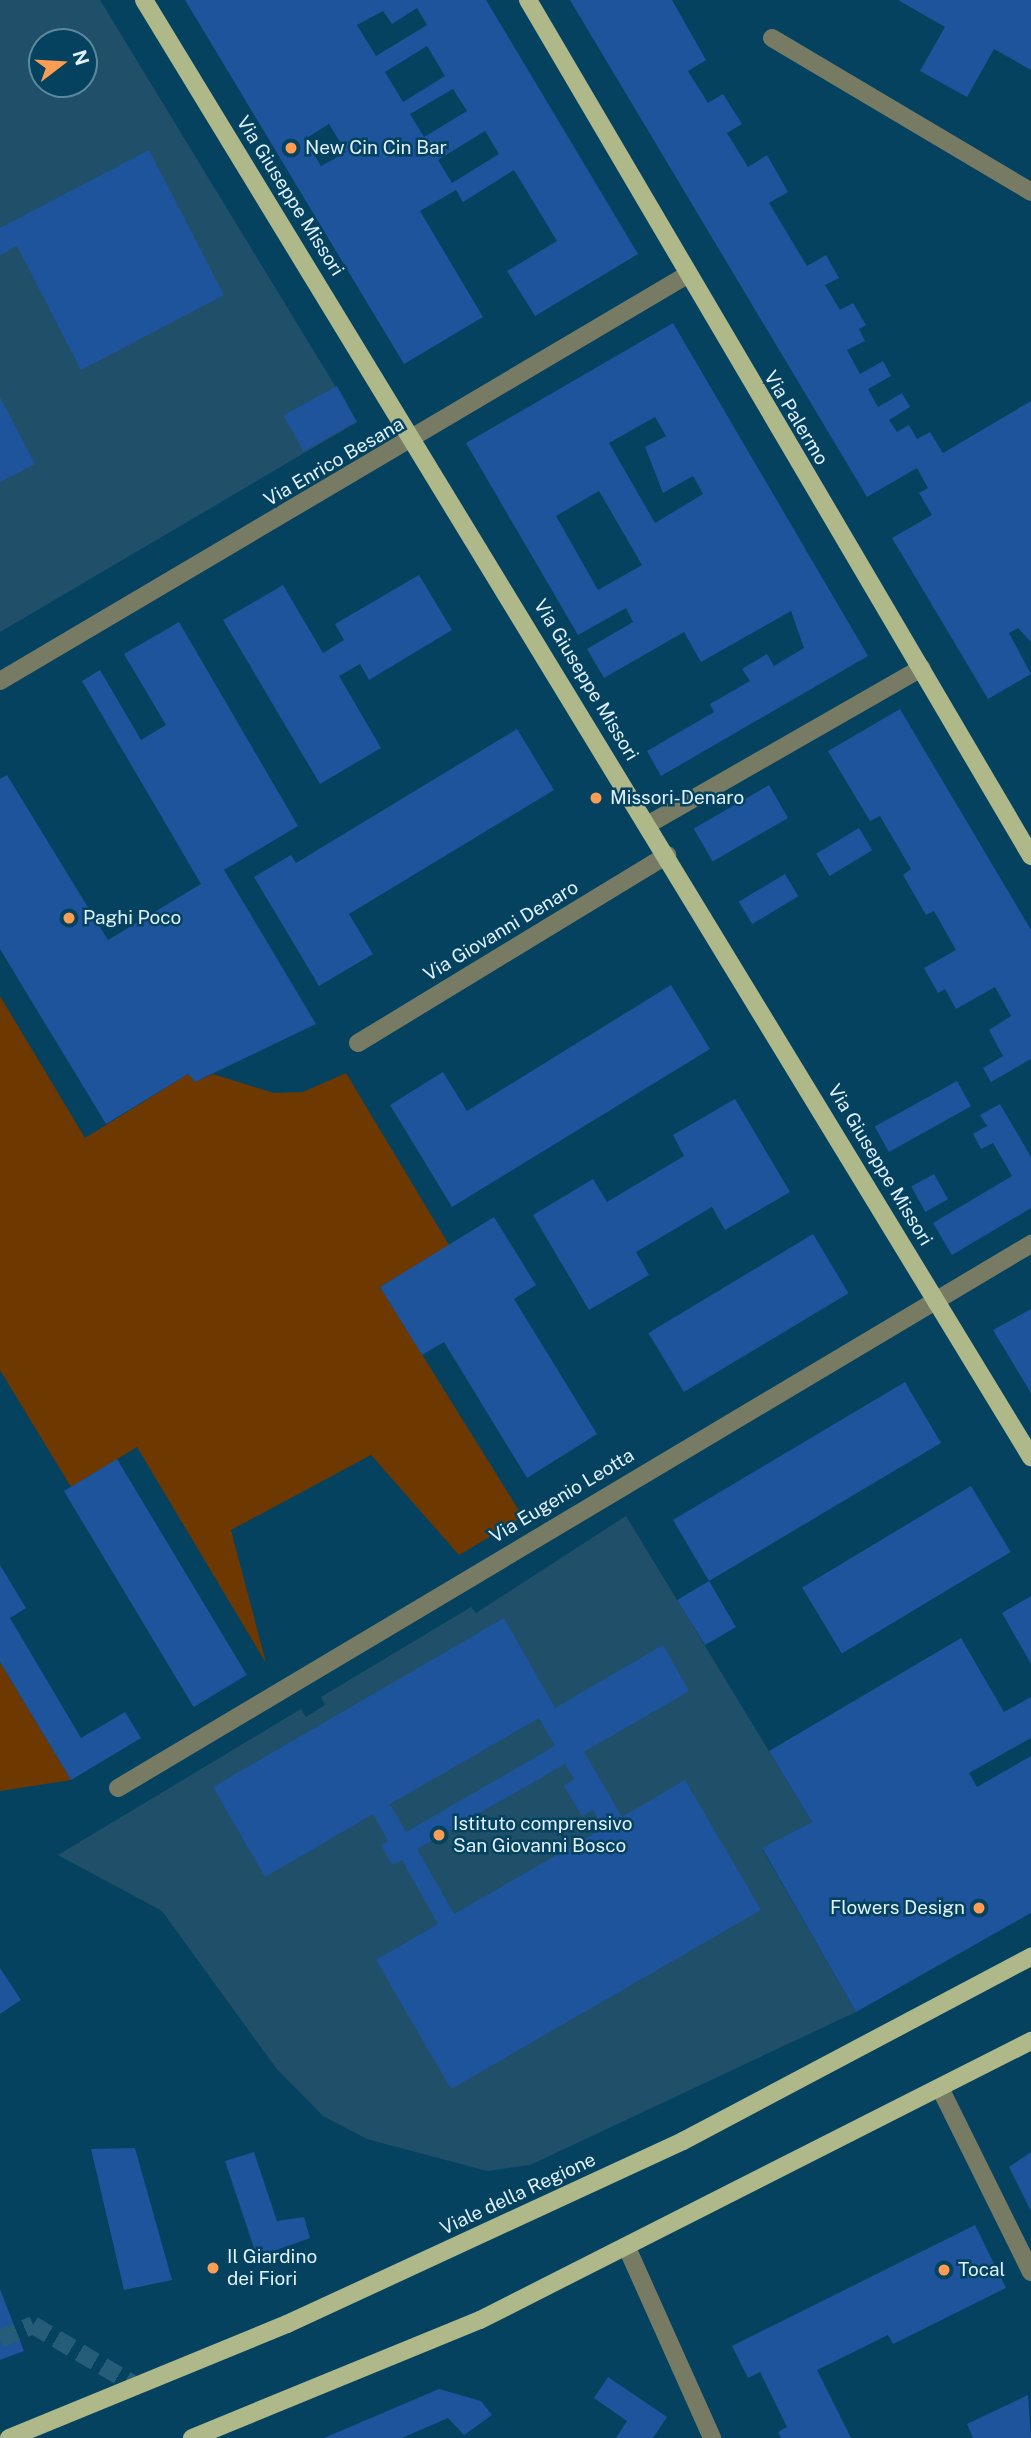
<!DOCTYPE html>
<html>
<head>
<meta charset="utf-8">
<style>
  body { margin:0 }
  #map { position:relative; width:1031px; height:2438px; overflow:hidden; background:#04425f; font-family:"Public Sans",sans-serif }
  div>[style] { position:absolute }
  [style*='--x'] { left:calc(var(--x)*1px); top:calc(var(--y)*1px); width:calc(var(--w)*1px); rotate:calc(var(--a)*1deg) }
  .built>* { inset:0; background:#205069 }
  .green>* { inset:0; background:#6e3801 }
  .building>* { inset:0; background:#1d549b; transform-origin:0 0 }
  .minor-tunnel>* { height:18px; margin-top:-9px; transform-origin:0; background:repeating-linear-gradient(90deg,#255c77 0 18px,transparent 0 27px) }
  .minor>* { height:18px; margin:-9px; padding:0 9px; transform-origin:9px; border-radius:9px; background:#777b64 }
  .major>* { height:18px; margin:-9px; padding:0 9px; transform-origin:9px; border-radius:9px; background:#afb889 }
  .dots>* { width:19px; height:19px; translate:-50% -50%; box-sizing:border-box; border:4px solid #04425f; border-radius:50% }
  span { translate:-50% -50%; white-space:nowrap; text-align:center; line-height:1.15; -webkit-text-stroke:5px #04425f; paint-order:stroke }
  .poi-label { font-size:19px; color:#e1f1fc }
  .left { translate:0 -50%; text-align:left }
  .right { translate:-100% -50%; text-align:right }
  .street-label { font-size:19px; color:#e1f1fc }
  .north { position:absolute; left:28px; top:28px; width:70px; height:70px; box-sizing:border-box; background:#04425f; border:2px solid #5c889e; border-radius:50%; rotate:73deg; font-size:19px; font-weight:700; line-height:28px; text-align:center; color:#e1f1fc }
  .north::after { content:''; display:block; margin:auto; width:24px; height:32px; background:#fc9d53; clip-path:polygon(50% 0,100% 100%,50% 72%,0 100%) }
</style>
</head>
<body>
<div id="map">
  <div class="built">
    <div style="clip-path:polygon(evenodd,0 0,100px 0,357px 422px,0 632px,0 0,42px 42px,84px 42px,84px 84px,42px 84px,42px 42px)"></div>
    <div style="clip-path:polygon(626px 1516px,812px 1822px,762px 1849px,856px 2012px,530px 2165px,487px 2171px,367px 2139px,323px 2116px,276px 2068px,162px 1911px,58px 1855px,301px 1709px,306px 1717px,325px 1705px,321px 1697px,471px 1607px,476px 1613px)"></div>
  </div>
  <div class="green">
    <div style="clip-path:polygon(0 996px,85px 1138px,188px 1074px,195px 1082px,213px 1074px,274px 1093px,303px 1092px,346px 1073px,449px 1245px,380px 1287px,523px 1517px,459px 1555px,371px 1455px,231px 1530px,266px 1663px,137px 1447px,71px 1487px,0 1370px)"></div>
    <div style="clip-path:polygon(0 1662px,71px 1780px,0 1791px)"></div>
  </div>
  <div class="building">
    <div style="clip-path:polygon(evenodd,185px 0,486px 0,638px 254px,535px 316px,507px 271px,557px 241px,514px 170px,463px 202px,456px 190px,420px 211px,483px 317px,404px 364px,185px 0,417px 8px,427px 25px,376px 56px,357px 25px,383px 11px,392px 24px,417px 8px,185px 0,427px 46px,445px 76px,403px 102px,385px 72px,427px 46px,185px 0,453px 89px,467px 111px,424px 137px,410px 114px,453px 89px,185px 0,329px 124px,346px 152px,321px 166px,305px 139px,329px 124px,185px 0,485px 131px,499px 154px,452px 183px,438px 160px,485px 131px)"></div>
    <div style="clip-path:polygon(570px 0,672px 0,706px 60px,688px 71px,708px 103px,723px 94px,742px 124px,727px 133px,748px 167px,767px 155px,788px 192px,769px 203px,807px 266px,826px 255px,839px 278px,825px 285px,840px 310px,853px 303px,866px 325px,859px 329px,865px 341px,847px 350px,860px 374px,883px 361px,891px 376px,868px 389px,878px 407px,902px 393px,910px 407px,889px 420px,897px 432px,909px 425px,917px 439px,930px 432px,943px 453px,1031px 401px,1031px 642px,1018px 628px,1009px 633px,1031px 674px,988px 699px,892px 538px,932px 515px,919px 493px,928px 488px,917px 468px,867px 497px)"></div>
    <div style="clip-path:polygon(898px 0,1031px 0,1031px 70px,994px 49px,967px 97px,920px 71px,945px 27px)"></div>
    <div style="clip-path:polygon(149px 150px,224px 295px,81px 370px,17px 246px,0 255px,0 228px)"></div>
    <div style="clip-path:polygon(evenodd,673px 323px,868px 656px,661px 776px,647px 751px,714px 712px,710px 704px,750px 681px,742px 669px,767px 654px,774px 666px,804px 648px,791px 611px,701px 662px,684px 632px,604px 678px,587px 649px,633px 622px,626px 608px,578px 635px,466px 443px,673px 323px,655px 417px,666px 436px,645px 447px,663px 493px,693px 476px,703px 494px,655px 523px,609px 443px,655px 417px,673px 323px,599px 491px,642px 565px,598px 590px,556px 516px,599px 491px)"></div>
    <div style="left:337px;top:386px;width:41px;height:61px;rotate:61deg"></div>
    <div style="clip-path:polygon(0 397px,35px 464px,0 482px)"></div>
    <div style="clip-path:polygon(419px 575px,452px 630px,369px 680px,360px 664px,339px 676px,381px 748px,320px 784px,223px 620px,283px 585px,323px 653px,344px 640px,335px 624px)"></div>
    <div style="clip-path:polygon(179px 622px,298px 826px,224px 870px,316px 1024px,195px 1082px,188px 1074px,106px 1124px,0 949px,0 779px,7px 775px,108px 940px,201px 884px,82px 681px,100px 670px,141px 740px,166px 725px,124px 654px)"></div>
    <div style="clip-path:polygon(900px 709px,1031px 930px,1031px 1059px,991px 1082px,983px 1068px,1003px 1056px,989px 1030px,1011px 1016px,995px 987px,956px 1009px,945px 989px,938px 993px,924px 968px,956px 950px,934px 911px,926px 915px,911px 889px,903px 875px,911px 869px,880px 816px,870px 821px,828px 751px)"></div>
    <div style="clip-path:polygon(517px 729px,554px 790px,349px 914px,373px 954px,319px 986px,254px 877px,291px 855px,296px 863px)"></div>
    <div style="left:769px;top:785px;width:38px;height:87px;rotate:60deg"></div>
    <div style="left:859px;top:828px;width:26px;height:50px;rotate:59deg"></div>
    <div style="left:785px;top:874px;width:26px;height:54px;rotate:59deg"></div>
    <div style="clip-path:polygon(671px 985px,710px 1049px,452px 1207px,390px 1105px,443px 1072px,467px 1111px)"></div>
    <div style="left:957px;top:1081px;width:29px;height:94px;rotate:61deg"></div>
    <div style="clip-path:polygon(735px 1099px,790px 1192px,725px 1230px,712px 1207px,636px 1252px,649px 1275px,589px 1310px,533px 1215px,593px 1179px,607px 1202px,684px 1156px,673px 1135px)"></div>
    <div style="clip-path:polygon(1000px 1104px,1031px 1157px,1031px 1208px,952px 1255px,933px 1223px,1012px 1176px,993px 1143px,981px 1149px,973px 1134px,987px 1126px,980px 1115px)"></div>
    <div style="left:934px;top:1174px;width:29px;height:26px;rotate:61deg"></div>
    <div style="clip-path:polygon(494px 1217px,536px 1285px,514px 1299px,597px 1434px,527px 1478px,444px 1342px,422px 1355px,380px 1287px)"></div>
    <div style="left:813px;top:1234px;width:69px;height:192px;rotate:59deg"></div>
    <div style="clip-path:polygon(1031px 1309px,1031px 1393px,993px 1330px)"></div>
    <div style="clip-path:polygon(905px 1382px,941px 1443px,709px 1581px,736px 1627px,705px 1645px,677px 1600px,709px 1581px,673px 1520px)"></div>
    <div style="left:117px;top:1459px;width:252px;height:62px;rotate:59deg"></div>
    <div style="left:971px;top:1486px;width:77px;height:197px;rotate:59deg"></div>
    <div style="clip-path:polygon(0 1565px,26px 1608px,10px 1618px,81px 1738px,125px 1712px,141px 1738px,71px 1780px,0 1662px)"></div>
    <div style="clip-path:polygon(1031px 1596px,1031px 1664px,1002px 1613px)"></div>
    <div style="clip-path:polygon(evenodd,504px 1618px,555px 1708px,663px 1645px,689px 1691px,584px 1752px,622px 1817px,685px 1780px,761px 1910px,451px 2089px,376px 1960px,438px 1924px,402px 1860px,392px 1865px,381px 1845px,388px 1841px,373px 1814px,265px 1877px,213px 1787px,504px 1618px,539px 1718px,555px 1746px,406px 1832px,390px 1804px,539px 1718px,504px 1618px,565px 1764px,574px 1779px,564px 1786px,582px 1816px,593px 1810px,604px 1828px,454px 1914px,417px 1849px,565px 1764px)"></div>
    <div style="clip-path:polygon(961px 1638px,1004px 1712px,1031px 1697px,1031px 1738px,969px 1773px,977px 1787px,1031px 1756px,1031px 1913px,856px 2012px,762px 1848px,812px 1822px,769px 1751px)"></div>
    <div style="clip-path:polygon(0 1968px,21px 2000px,0 2014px)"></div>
    <div style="clip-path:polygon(135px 2148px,172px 2280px,124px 2290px,91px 2149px)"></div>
    <div style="clip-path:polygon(254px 2152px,277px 2221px,304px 2217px,310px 2238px,257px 2257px,225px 2161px)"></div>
    <div style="clip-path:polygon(1031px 2152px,1031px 2211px,1009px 2167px)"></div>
    <div style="clip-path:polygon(975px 2225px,1006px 2288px,893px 2344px,888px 2335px,817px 2370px,851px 2438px,781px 2438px,778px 2432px,787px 2427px,760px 2372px,748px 2378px,732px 2346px)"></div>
    <div style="clip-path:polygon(0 2289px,24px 2351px,0 2360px)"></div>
    <div style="clip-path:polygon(608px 2377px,667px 2417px,653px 2438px,616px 2438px,627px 2421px,594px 2398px)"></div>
    <div style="clip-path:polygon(439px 2389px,481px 2401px,492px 2415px,464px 2435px,448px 2418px,402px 2438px,324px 2438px)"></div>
    <div style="clip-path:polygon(1028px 2395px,1031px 2438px,973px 2438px,967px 2424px)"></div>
  </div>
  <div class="minor-tunnel">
    <div style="--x:0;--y:2339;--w:36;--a:-23"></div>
    <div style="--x:33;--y:2325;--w:120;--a:30.6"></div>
  </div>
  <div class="minor">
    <div style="--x:772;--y:38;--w:301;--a:30.7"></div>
    <div style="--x:0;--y:681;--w:798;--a:-30.58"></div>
    <div style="--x:649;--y:824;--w:314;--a:-29.8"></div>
    <div style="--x:358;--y:1043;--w:362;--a:-31.3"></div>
    <div style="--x:118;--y:1788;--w:1063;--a:-30.79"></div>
    <div style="--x:941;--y:2090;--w:203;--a:63.7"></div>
    <div style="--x:628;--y:2250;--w:206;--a:65.9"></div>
  </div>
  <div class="major">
    <div style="--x:144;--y:0;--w:1706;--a:58.67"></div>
    <div style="--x:528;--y:0;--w:993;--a:59.56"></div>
    <div style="--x:9;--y:2438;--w:300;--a:-22.3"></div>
    <div style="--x:287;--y:2324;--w:436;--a:-24.8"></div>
    <div style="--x:683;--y:2141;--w:394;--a:-27.9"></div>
    <div style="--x:192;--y:2438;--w:311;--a:-22.3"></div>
    <div style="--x:480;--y:2320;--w:618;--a:-26.86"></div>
  </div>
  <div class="dots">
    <div style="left:291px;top:148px;background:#fc9d53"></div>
    <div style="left:596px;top:798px;background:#fc9d53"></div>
    <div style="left:69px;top:918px;background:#fc9d53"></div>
    <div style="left:439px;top:1835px;background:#fc9d53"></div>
    <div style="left:979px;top:1908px;background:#fc9d53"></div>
    <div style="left:213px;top:2268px;background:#fc9d53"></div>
    <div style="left:944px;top:2270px;background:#fc9d53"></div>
  </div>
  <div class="poi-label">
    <span class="left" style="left:305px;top:148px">New Cin Cin Bar</span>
    <span class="left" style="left:610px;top:798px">Missori-Denaro</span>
    <span class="left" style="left:83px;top:918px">Paghi Poco</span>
    <span class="left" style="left:453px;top:1835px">Istituto comprensivo<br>San Giovanni Bosco</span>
    <span class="right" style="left:965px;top:1908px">Flowers Design</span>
    <span class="left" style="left:227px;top:2268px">Il Giardino<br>dei Fiori</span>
    <span class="left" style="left:958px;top:2270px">Tocal</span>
  </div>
  <div class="street-label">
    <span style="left:290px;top:196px;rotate:58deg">Via Giuseppe Missori</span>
    <span style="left:796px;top:418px;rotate:59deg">Via Palermo</span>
    <span style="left:334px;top:462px;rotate:-30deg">Via Enrico Besana</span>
    <span style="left:586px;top:680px;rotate:59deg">Via Giuseppe Missori</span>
    <span style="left:501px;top:931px;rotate:-31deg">Via Giovanni Denaro</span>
    <span style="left:880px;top:1165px;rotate:59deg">Via Giuseppe Missori</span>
    <span style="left:562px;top:1496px;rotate:-31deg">Via Eugenio Leotta</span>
    <span style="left:518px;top:2194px;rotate:-25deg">Viale della Regione</span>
  </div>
  <div class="north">N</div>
</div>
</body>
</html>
